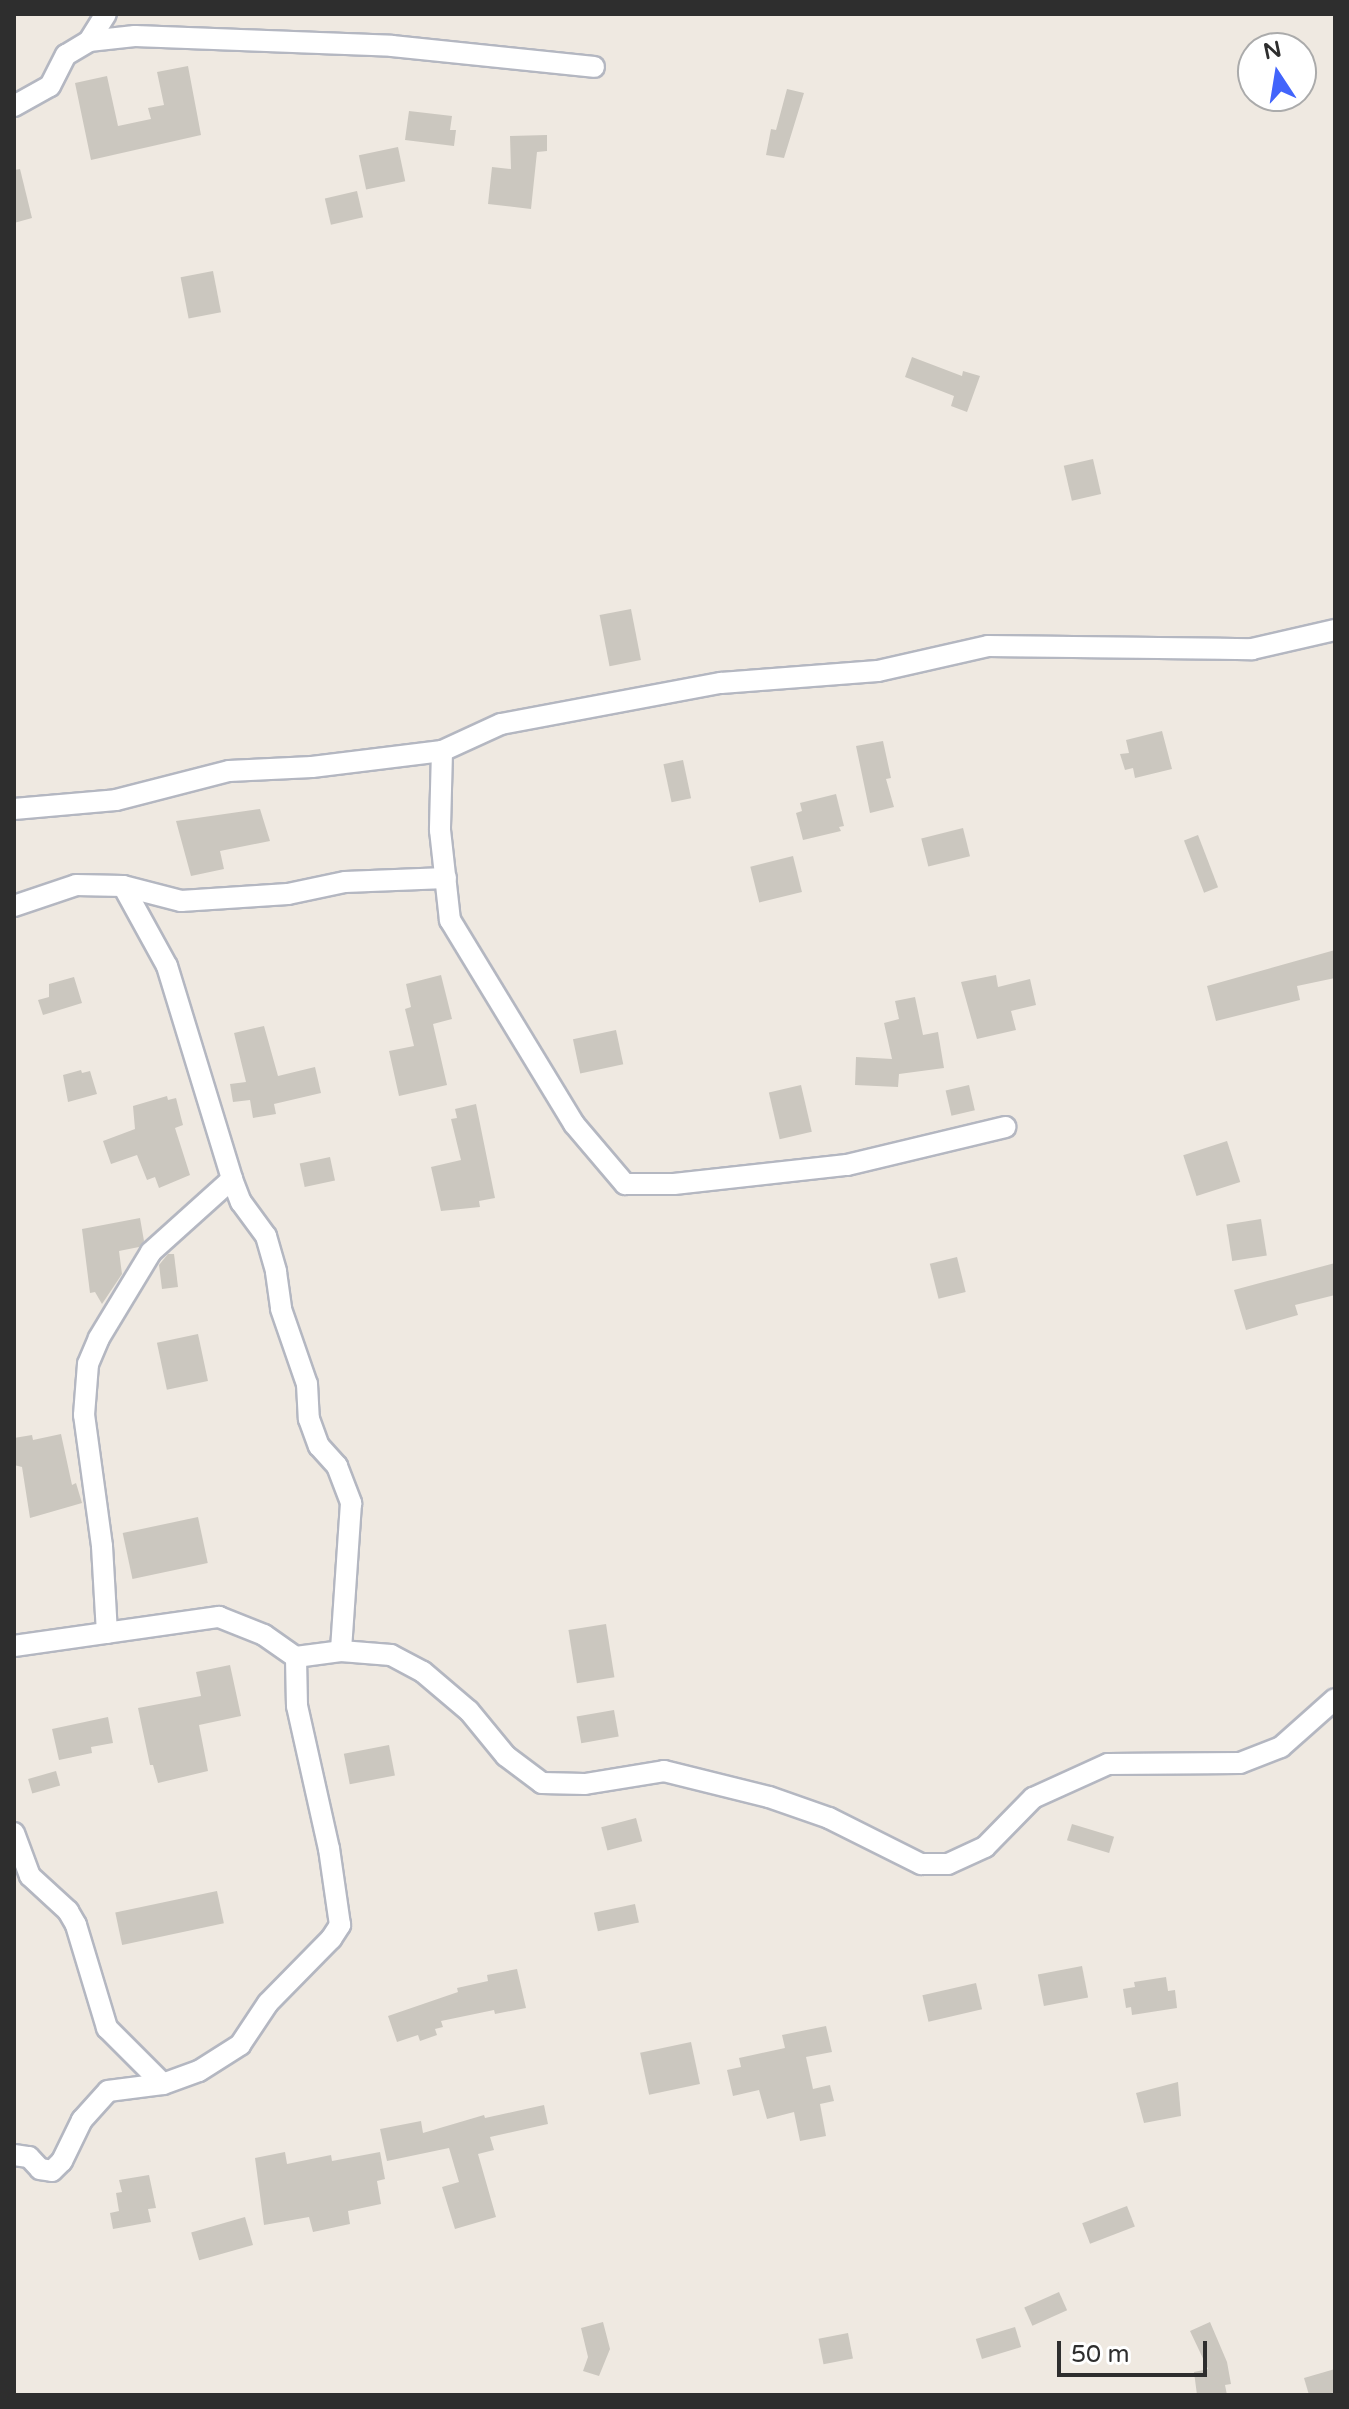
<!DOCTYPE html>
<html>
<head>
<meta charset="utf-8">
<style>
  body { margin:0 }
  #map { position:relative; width:1349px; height:2409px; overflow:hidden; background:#efe9e1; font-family:"Varela Round",sans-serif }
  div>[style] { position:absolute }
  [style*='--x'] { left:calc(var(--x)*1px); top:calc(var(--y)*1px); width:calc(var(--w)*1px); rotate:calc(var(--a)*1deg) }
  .building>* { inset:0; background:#cbc7bf; transform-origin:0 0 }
  .roads { filter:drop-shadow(2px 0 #b4b7c1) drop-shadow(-2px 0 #b4b7c1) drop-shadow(0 2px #b4b7c1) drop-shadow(0 -2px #b4b7c1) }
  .minor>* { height:20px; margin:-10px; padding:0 10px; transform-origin:10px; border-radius:10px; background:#fff }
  span { translate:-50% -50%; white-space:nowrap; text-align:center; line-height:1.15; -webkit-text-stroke:6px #fff; paint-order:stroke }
  .frame { position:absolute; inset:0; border:16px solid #2e2e2e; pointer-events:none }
  .north { position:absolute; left:1237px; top:32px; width:80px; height:80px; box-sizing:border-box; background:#fff; border:2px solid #ababab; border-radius:50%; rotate:348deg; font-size:22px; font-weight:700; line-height:32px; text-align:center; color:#2e2e2e }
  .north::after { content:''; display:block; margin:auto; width:28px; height:36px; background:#4264fb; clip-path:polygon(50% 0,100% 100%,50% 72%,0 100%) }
  .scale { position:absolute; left:1057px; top:2341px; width:150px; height:36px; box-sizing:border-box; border:4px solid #2e2e2e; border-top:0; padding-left:10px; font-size:24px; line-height:28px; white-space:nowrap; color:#2e2e2e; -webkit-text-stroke:6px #fff; paint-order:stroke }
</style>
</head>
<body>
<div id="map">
  <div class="building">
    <div style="clip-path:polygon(188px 66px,201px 135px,91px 160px,75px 83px,107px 76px,118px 126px,151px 119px,148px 108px,164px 105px,157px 72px)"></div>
    <div style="clip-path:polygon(787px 89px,804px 93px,784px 158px,766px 155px,771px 129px,776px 130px)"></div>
    <div style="clip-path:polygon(409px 111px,452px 116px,450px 130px,456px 130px,454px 146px,405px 140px)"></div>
    <div style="clip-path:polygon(547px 135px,547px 151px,537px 152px,531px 209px,488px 204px,492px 167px,511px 169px,510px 136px)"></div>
    <div style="left:398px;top:147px;width:35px;height:40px;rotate:78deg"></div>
    <div style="clip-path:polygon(20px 169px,32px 218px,14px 223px,14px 170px)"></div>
    <div style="left:357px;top:191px;width:27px;height:33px;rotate:77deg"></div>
    <div style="left:213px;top:271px;width:42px;height:33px;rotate:79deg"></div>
    <div style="clip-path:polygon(912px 357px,962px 376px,963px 371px,980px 376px,967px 412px,951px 406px,954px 396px,905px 377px)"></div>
    <div style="left:1093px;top:459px;width:36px;height:30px;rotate:77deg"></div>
    <div style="left:631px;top:609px;width:52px;height:32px;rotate:79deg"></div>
    <div style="clip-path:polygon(1162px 731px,1172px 769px,1135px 778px,1133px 768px,1125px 770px,1120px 754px,1129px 753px,1126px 740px)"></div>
    <div style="clip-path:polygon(883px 741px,891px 778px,886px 779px,894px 807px,870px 813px,856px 746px)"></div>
    <div style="left:683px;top:760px;width:39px;height:20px;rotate:78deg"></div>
    <div style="clip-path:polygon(836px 794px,844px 826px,839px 827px,841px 831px,803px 840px,796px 813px,802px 811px,800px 803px)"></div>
    <div style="clip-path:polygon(260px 809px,270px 841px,220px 851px,224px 869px,191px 876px,176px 821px)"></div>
    <div style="left:963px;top:828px;width:29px;height:43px;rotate:76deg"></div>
    <div style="left:1198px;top:835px;width:56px;height:15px;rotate:69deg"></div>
    <div style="left:793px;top:856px;width:37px;height:44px;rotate:76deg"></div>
    <div style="clip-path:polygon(1335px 950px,1335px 978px,1297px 986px,1300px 1000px,1216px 1021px,1207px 986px)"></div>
    <div style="clip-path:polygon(441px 975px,452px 1019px,433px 1024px,447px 1085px,399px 1096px,389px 1051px,414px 1046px,405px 1009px,411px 1007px,406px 984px)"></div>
    <div style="clip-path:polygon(996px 975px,998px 987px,1030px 979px,1036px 1005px,1011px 1011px,1016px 1030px,977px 1039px,961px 982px)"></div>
    <div style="clip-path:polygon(74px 977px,82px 1003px,43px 1015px,38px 1000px,49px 997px,49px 984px)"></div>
    <div style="clip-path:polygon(915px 997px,923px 1035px,938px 1032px,944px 1068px,899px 1074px,898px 1087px,855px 1085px,856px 1057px,892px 1059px,884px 1023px,899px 1019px,895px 1001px)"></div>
    <div style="clip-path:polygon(264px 1026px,278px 1076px,315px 1067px,321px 1093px,274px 1104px,276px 1114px,253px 1118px,250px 1100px,233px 1102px,230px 1084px,246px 1082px,234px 1033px)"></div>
    <div style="left:616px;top:1030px;width:35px;height:44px;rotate:78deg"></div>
    <div style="clip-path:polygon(81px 1070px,82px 1073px,90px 1071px,97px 1094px,68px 1102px,63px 1075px)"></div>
    <div style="left:801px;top:1085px;width:48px;height:33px;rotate:77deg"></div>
    <div style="left:969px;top:1085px;width:26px;height:24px;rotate:77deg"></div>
    <div style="clip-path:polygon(167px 1096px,168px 1100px,176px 1098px,183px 1125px,175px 1128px,190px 1175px,159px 1188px,155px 1177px,147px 1180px,137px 1155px,111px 1164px,103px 1141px,135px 1129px,133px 1106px)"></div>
    <div style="clip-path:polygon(476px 1104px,495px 1198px,479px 1201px,480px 1207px,441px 1211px,431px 1167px,461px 1160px,451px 1119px,457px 1118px,455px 1109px)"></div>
    <div style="left:1227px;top:1141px;width:43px;height:46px;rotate:72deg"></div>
    <div style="left:330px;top:1157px;width:24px;height:31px;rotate:78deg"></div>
    <div style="clip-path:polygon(140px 1218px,144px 1241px,139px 1247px,119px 1251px,122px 1274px,102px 1304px,95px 1292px,90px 1293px,82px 1229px)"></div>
    <div style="left:1261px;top:1219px;width:37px;height:35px;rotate:81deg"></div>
    <div style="clip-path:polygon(168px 1254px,174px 1254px,178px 1287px,162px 1289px,159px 1265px)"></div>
    <div style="left:957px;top:1257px;width:36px;height:28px;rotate:76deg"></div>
    <div style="clip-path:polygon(1335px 1263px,1335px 1295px,1295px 1305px,1298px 1315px,1246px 1330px,1234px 1290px)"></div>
    <div style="left:198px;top:1334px;width:48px;height:42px;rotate:78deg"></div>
    <div style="clip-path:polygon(61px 1434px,72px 1485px,76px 1483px,82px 1503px,30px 1518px,22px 1467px,14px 1465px,14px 1438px,32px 1435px,33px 1440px)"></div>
    <div style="left:198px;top:1517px;width:47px;height:77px;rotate:78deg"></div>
    <div style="left:606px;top:1624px;width:54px;height:38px;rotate:81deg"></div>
    <div style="clip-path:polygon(230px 1665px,241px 1716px,199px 1725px,208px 1771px,158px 1783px,153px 1765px,150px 1765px,138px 1708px,201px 1696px,196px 1672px)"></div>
    <div style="left:614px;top:1710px;width:27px;height:38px;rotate:80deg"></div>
    <div style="clip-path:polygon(108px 1717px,113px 1743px,91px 1747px,92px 1753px,59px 1760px,52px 1729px)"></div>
    <div style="left:389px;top:1745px;width:31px;height:46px;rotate:79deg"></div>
    <div style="left:56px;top:1771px;width:15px;height:29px;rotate:74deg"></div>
    <div style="left:636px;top:1818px;width:24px;height:36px;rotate:75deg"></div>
    <div style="left:1072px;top:1824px;width:44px;height:17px;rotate:17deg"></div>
    <div style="left:217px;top:1891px;width:33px;height:104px;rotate:78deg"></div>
    <div style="left:635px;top:1904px;width:19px;height:42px;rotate:78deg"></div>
    <div style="left:1082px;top:1966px;width:32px;height:45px;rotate:79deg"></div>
    <div style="clip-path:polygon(517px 1969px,526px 2008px,495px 2014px,494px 2010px,441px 2021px,443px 2027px,435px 2029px,437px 2035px,420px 2041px,418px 2035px,397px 2042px,388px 2016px,458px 1992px,457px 1988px,488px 1981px,487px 1975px)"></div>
    <div style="clip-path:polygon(1166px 1977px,1168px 1991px,1175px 1990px,1177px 2008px,1132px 2015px,1131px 2007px,1126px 2008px,1123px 1989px,1135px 1987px,1134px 1982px)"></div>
    <div style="left:976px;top:1983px;width:27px;height:55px;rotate:77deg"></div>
    <div style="clip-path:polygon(826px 2026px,832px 2052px,806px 2057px,813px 2089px,830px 2085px,834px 2101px,820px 2104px,826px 2136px,800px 2141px,794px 2112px,767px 2119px,759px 2090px,733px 2096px,727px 2070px,741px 2067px,739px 2058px,785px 2048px,782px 2035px)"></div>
    <div style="left:691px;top:2042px;width:43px;height:52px;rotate:78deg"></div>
    <div style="clip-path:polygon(1178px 2082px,1181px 2116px,1144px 2123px,1136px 2093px)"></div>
    <div style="clip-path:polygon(544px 2105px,548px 2124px,490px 2137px,494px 2150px,478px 2154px,496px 2217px,455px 2229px,442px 2187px,459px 2182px,449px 2148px,387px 2161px,380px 2129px,421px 2121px,423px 2133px,484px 2115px,485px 2118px)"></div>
    <div style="clip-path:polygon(285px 2152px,287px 2164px,331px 2155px,332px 2161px,380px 2152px,385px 2179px,377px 2181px,381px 2204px,348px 2211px,350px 2224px,313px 2232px,309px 2217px,264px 2225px,255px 2158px)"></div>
    <div style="clip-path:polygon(149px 2175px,156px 2208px,148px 2209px,151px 2222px,113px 2229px,110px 2213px,119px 2211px,116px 2193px,122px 2192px,119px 2180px)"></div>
    <div style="left:1127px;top:2206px;width:22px;height:48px;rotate:69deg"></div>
    <div style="left:245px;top:2217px;width:29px;height:56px;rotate:74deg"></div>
    <div style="left:1059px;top:2292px;width:20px;height:38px;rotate:66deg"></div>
    <div style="clip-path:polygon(603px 2322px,610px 2349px,599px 2376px,583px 2371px,588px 2357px,581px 2328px)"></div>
    <div style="clip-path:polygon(1210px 2322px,1227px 2362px,1231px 2384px,1225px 2385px,1227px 2395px,1197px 2395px,1194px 2372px,1208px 2369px,1190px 2331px)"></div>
    <div style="left:1015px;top:2327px;width:21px;height:41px;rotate:73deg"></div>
    <div style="left:848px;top:2333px;width:26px;height:30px;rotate:79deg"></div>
    <div style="clip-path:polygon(1335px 2369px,1335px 2395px,1309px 2395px,1304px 2378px)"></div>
  </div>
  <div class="roads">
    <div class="minor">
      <div style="--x:89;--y:41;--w:32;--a:-58"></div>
      <div style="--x:14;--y:106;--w:41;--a:-29.1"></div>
      <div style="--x:50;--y:86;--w:35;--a:-63"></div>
      <div style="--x:66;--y:55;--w:27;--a:-31"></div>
      <div style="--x:89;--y:41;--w:46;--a:-6.2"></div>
      <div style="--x:135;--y:36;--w:257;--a:2.2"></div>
      <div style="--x:392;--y:46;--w:203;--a:5.9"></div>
      <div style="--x:442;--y:751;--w:79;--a:91.5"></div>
      <div style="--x:440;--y:830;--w:91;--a:83.7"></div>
      <div style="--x:450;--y:920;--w:239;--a:58.7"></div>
      <div style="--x:574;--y:1124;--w:79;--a:49.6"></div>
      <div style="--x:625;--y:1184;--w:49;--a:0"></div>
      <div style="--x:674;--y:1184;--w:174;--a:-6.3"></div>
      <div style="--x:847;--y:1165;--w:163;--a:-13.5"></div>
      <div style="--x:14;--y:809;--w:102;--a:-5"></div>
      <div style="--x:116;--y:800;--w:117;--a:-14.4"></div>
      <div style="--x:229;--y:771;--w:83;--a:-2.8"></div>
      <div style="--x:312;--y:767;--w:131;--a:-7"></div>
      <div style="--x:442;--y:751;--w:65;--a:-24.6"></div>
      <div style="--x:501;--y:724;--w:224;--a:-10.6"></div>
      <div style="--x:721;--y:683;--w:157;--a:-4.4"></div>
      <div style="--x:878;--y:671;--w:113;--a:-12.8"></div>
      <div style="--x:988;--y:646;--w:264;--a:0.7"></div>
      <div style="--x:1252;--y:649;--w:85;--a:-12.9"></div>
      <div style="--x:123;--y:886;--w:91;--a:61.2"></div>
      <div style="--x:167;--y:966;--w:223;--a:73"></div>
      <div style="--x:232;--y:1179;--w:25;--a:69"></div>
      <div style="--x:241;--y:1202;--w:42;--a:53.7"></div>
      <div style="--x:266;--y:1236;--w:37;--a:74"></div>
      <div style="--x:276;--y:1272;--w:37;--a:82"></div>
      <div style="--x:281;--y:1309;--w:79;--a:70.9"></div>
      <div style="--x:307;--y:1384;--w:35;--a:87"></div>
      <div style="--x:309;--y:1419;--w:29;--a:70"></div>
      <div style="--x:319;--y:1446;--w:27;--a:48"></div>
      <div style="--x:337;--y:1466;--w:40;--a:69"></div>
      <div style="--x:351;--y:1503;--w:148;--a:93.9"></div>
      <div style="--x:14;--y:906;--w:65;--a:-18.7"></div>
      <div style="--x:76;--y:885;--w:47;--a:1.2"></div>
      <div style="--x:123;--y:886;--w:60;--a:14.5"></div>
      <div style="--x:181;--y:901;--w:107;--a:-3.7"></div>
      <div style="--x:288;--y:894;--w:58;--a:-11.9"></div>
      <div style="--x:345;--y:882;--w:101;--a:-2.3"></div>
      <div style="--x:107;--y:1633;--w:87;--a:-93.3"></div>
      <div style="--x:102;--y:1546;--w:132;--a:-97.8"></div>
      <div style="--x:84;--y:1415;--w:51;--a:-85.5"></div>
      <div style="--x:88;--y:1364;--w:28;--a:-67"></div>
      <div style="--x:99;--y:1338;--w:100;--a:-58.8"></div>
      <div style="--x:151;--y:1252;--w:109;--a:-42"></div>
      <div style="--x:14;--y:1646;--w:207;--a:-8.1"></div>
      <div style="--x:219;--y:1617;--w:48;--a:21.8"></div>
      <div style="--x:264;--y:1635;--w:39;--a:35"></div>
      <div style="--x:296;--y:1657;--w:45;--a:-7.6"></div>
      <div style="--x:341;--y:1651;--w:50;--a:4.6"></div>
      <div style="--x:391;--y:1655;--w:36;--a:28"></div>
      <div style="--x:423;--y:1672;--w:60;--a:40.3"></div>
      <div style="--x:469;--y:1711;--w:58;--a:50.6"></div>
      <div style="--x:506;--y:1756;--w:45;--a:36.9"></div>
      <div style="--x:542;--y:1783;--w:43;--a:1.3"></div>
      <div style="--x:585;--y:1784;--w:80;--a:-9.3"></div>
      <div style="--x:664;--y:1771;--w:108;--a:13.9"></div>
      <div style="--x:769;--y:1797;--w:64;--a:19.3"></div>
      <div style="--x:829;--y:1818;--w:103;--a:26.6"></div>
      <div style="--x:921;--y:1864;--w:27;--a:0"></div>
      <div style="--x:948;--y:1864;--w:41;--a:-24.7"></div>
      <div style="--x:985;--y:1847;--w:69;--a:-45.6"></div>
      <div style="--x:1033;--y:1798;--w:82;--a:-24.4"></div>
      <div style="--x:1108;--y:1764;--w:132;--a:-0.4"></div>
      <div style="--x:1240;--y:1763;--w:44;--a:-21.3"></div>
      <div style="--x:1281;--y:1747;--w:72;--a:-41.6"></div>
      <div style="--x:14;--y:1833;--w:46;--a:69.6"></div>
      <div style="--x:30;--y:1876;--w:52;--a:42.6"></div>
      <div style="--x:68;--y:1911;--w:16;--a:60"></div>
      <div style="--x:76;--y:1925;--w:108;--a:73.2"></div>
      <div style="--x:107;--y:2028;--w:79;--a:45"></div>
      <div style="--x:14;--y:2155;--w:15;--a:8"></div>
      <div style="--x:29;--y:2157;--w:16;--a:47"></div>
      <div style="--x:40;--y:2169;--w:12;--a:9"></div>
      <div style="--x:52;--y:2171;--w:14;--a:-45"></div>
      <div style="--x:62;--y:2161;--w:46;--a:-64"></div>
      <div style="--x:82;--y:2120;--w:39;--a:-48"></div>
      <div style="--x:108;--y:2091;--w:55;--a:-7.3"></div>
      <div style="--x:163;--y:2084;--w:38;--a:-20"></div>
      <div style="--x:199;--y:2071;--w:49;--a:-32.4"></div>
      <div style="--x:240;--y:2045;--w:50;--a:-56.3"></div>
      <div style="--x:268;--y:2003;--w:90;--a:-45.5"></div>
      <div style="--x:331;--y:1939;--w:17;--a:-57"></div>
      <div style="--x:340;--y:1925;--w:77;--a:-98.2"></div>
      <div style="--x:329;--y:1849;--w:147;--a:-102.6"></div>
      <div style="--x:297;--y:1706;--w:49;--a:-91.2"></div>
    </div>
  </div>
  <div class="frame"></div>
  <div class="north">N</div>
  <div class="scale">50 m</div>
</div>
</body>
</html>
